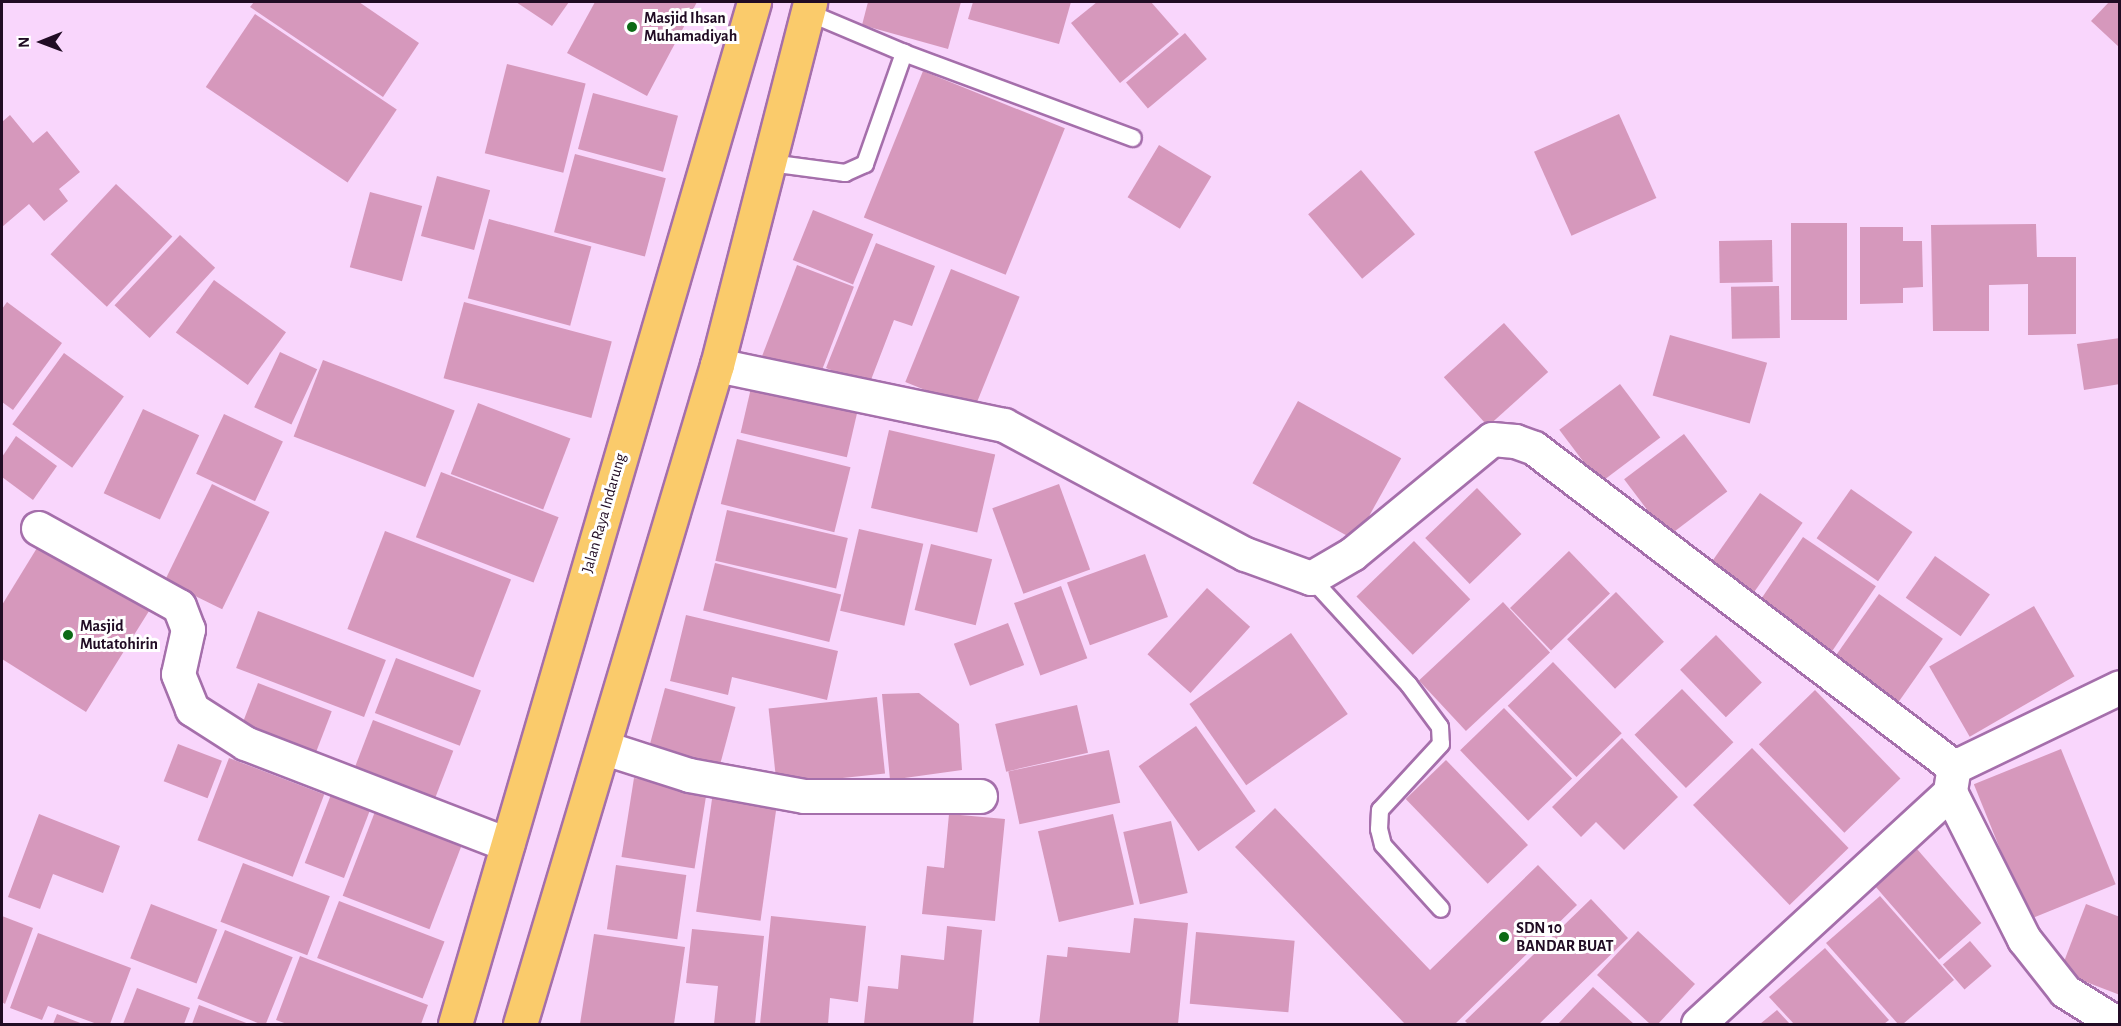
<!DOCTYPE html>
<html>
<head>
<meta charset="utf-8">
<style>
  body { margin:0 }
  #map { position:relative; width:2121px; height:1026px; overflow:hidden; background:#f9d6fc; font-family:"Alegreya Sans",sans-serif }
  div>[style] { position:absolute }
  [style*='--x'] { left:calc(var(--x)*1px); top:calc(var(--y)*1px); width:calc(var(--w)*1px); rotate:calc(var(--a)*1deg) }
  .building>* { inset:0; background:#d698bc; transform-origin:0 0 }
  .roads { filter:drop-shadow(2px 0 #a56fab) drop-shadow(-2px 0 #a56fab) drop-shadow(0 2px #a56fab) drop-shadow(0 -2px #a56fab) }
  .lane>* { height:16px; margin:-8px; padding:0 8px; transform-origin:8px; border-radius:8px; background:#fff }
  .street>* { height:33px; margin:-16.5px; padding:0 16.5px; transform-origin:16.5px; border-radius:16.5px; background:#fff }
  .highway>* { height:33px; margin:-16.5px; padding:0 16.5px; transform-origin:16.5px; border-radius:16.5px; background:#facb6b }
  .dots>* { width:16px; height:16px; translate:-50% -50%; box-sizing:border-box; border:3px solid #fff; border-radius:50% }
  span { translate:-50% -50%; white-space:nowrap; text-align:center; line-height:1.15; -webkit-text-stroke:6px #fff; paint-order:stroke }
  .poi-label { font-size:16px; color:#210c24; font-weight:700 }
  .left { translate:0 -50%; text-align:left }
  .street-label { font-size:16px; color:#210c24 }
  .frame { position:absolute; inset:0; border:3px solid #210c24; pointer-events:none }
  .north { position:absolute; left:12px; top:12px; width:60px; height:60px; -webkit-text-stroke:4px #fff; paint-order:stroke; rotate:269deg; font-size:16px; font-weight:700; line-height:24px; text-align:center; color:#210c24 }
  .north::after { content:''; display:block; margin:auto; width:21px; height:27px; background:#210c24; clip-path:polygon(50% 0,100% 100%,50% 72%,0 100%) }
</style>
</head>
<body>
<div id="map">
  <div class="building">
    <div style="clip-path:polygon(254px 2px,359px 2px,419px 43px,383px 97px,250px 7px)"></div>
    <div style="clip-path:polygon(516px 2px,569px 2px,552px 26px)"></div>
    <div style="clip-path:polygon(595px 2px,697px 2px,647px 96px,567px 53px)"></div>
    <div style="clip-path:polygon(868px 2px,961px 2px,948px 49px,862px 25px)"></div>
    <div style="clip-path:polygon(973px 2px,1071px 2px,1059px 44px,968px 19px)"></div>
    <div style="clip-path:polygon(1097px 2px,1151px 2px,1179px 34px,1120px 83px,1071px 23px)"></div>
    <div style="clip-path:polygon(2109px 2px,2120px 2px,2120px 48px,2091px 21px)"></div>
    <div style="left:255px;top:14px;width:171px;height:88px;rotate:34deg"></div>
    <div style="left:1185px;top:33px;width:34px;height:77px;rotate:50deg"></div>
    <div style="left:507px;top:64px;width:81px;height:92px;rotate:14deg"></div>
    <div style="left:923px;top:71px;width:153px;height:158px;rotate:22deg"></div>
    <div style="left:593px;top:93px;width:88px;height:58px;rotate:15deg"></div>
    <div style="left:1619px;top:114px;width:92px;height:93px;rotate:66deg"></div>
    <div style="clip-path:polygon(10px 115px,33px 143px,47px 131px,80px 172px,59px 189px,68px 201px,44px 221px,29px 204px,2px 227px,2px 122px)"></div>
    <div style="left:1159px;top:145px;width:61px;height:61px;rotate:31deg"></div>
    <div style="left:575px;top:154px;width:94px;height:81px;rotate:15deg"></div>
    <div style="left:1361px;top:170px;width:84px;height:69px;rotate:50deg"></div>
    <div style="left:437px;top:176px;width:55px;height:62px;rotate:15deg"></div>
    <div style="left:116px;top:184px;width:77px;height:96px;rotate:43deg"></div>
    <div style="left:370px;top:192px;width:54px;height:78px;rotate:15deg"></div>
    <div style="left:813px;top:210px;width:65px;height:54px;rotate:22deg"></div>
    <div style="left:489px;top:219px;width:106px;height:82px;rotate:15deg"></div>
    <div style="left:1791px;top:223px;width:56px;height:97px"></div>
    <div style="clip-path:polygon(2036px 224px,2037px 257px,2076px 257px,2076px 334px,2028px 335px,2028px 284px,1989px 285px,1989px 331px,1933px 331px,1931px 225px)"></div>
    <div style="clip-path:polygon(1860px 227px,1903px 227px,1903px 241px,1922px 241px,1923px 287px,1903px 288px,1903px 303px,1860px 304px)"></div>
    <div style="left:180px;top:235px;width:48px;height:96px;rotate:43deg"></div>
    <div style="left:1772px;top:240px;width:42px;height:53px;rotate:89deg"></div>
    <div style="clip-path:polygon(876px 243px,935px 266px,912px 326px,894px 320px,869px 385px,826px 368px)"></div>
    <div style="left:797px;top:265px;width:61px;height:102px;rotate:21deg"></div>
    <div style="left:951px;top:269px;width:74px;height:122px;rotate:22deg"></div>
    <div style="left:214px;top:280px;width:89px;height:65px;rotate:36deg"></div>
    <div style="left:1779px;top:286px;width:52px;height:48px;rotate:89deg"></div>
    <div style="clip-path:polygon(7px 302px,62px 343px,13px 410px,2px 402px,2px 309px)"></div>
    <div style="left:464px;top:302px;width:153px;height:79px;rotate:15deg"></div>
    <div style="left:1504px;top:323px;width:66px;height:81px;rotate:48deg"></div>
    <div style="left:1670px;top:335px;width:101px;height:63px;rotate:16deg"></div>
    <div style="clip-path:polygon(2120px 338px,2120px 384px,2084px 390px,2077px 344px)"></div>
    <div style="left:280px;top:352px;width:41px;height:61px;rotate:25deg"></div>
    <div style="left:64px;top:353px;width:74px;height:88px;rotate:36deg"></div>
    <div style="left:323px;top:360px;width:141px;height:82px;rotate:21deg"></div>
    <div style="left:1620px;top:384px;width:67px;height:76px;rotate:53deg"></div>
    <div style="left:751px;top:388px;width:109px;height:46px;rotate:13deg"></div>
    <div style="left:1298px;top:401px;width:118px;height:94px;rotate:29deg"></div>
    <div style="left:478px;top:403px;width:99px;height:76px;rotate:21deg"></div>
    <div style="left:143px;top:409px;width:62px;height:93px;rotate:25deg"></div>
    <div style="left:224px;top:414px;width:65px;height:66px;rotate:25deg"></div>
    <div style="left:889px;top:430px;width:109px;height:80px;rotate:13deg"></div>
    <div style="left:1684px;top:434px;width:72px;height:75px;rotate:53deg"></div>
    <div style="clip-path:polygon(16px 436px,57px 466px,33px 500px,2px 477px,2px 457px)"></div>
    <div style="left:737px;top:439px;width:117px;height:67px;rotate:14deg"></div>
    <div style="left:441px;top:472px;width:126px;height:70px;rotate:21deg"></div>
    <div style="left:212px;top:484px;width:64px;height:108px;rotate:26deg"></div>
    <div style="left:1059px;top:484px;width:91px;height:71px;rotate:70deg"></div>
    <div style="left:1477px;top:488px;width:64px;height:72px;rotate:46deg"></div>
    <div style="left:1851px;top:489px;width:75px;height:60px;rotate:35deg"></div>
    <div style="left:1760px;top:493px;width:52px;height:92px;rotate:35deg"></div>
    <div style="left:727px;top:510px;width:124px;height:52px;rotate:13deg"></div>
    <div style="left:859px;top:529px;width:66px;height:84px;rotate:13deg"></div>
    <div style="left:385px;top:531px;width:135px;height:105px;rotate:21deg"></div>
    <div style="left:1803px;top:537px;width:88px;height:80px;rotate:34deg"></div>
    <div style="left:1414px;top:541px;width:81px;height:80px;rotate:46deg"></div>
    <div style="clip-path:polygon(40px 543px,149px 611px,86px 712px,2px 659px,2px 605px)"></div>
    <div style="left:931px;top:544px;width:63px;height:68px;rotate:14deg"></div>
    <div style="left:1569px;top:551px;width:59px;height:82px;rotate:46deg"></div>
    <div style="left:1145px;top:554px;width:67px;height:83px;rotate:70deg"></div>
    <div style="left:1935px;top:556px;width:67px;height:51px;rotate:35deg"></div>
    <div style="left:715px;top:563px;width:130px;height:49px;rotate:14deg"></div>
    <div style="left:1061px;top:586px;width:77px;height:50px;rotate:70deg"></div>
    <div style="left:1207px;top:588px;width:58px;height:89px;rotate:42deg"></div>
    <div style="left:1616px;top:592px;width:69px;height:68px;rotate:46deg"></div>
    <div style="left:1879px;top:594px;width:78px;height:81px;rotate:35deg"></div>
    <div style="left:1503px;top:602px;width:69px;height:115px;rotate:47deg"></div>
    <div style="left:2034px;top:606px;width:81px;height:121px;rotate:60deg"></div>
    <div style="left:258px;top:611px;width:137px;height:61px;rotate:21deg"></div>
    <div style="clip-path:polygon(686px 615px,838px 651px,827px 700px,732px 677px,728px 695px,670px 681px)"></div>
    <div style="left:1008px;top:623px;width:45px;height:58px;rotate:69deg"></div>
    <div style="left:1291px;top:633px;width:99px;height:124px;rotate:55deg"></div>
    <div style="left:1716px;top:635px;width:66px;height:50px;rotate:46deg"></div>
    <div style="left:396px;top:658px;width:91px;height:59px;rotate:21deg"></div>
    <div style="left:1553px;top:662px;width:99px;height:63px;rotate:46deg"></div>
    <div style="left:258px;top:683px;width:79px;height:48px;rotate:21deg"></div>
    <div style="left:665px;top:688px;width:73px;height:65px;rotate:15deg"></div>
    <div style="left:1682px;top:689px;width:74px;height:66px;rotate:46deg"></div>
    <div style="left:1815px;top:690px;width:123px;height:78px;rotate:46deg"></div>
    <div style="clip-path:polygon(919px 693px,959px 724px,962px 770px,890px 780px,882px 694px)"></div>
    <div style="left:877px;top:697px;width:77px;height:109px;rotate:84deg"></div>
    <div style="left:1077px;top:705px;width:49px;height:84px;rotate:77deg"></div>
    <div style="left:1504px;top:708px;width:98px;height:61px;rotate:46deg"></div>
    <div style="left:373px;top:720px;width:86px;height:60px;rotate:21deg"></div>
    <div style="left:1196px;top:726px;width:104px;height:70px;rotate:55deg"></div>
    <div style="clip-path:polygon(1622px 738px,1678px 797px,1624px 850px,1596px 822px,1581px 837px,1552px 807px)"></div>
    <div style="left:178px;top:744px;width:47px;height:40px;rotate:21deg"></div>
    <div style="left:1752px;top:748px;width:139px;height:82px;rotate:46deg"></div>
    <div style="left:2061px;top:749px;width:146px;height:94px;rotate:68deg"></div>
    <div style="left:1109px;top:750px;width:54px;height:103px;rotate:78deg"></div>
    <div style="left:229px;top:758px;width:102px;height:88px;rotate:21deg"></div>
    <div style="left:1446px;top:760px;width:118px;height:56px;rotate:46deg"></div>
    <div style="left:634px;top:778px;width:74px;height:80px;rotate:9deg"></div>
    <div style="left:332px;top:792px;width:42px;height:76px;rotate:21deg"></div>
    <div style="left:713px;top:792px;width:65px;height:121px;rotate:8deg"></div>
    <div style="clip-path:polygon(1275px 808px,1430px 970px,1538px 865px,1577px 905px,1455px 1024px,1405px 1024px,1235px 847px)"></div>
    <div style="left:376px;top:809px;width:93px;height:93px;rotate:21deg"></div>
    <div style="clip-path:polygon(39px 814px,120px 846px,103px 893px,53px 874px,40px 909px,8px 897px)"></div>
    <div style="clip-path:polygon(949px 814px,1005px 819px,995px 921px,922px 914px,927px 866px,944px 868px)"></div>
    <div style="left:1113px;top:814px;width:93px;height:77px;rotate:77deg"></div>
    <div style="left:1171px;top:821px;width:74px;height:49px;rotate:77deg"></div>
    <div style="left:1917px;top:849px;width:98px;height:56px;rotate:49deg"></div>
    <div style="left:243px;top:863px;width:93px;height:63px;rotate:21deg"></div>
    <div style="left:616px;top:865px;width:71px;height:65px;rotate:8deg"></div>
    <div style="clip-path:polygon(1880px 896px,1954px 980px,1903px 1024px,1898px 1024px,1826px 943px)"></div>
    <div style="clip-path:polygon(1591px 899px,1628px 938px,1539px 1024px,1468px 1024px,1465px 1021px)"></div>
    <div style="left:339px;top:901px;width:113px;height:61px;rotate:21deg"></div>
    <div style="left:151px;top:904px;width:71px;height:58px;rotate:21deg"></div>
    <div style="clip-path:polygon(2086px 904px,2120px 917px,2120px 995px,2060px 972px)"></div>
    <div style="clip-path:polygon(2px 916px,33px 928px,5px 1004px,2px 1002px)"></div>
    <div style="clip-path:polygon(771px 916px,866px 926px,858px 1002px,830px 998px,828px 1024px,760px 1024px)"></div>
    <div style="clip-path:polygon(1134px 918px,1188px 923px,1178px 1024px,1039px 1024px,1047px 955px,1067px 957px,1068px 947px,1130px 953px)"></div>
    <div style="clip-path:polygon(947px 926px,982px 930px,973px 1024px,864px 1024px,868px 986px,898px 989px,901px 955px,944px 960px)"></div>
    <div style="clip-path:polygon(692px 929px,764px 936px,755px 1024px,714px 1024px,718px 986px,686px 983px)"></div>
    <div style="left:225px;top:930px;width:73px;height:74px;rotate:22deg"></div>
    <div style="clip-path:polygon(1638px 931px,1695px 984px,1658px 1024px,1650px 1024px,1597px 975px)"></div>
    <div style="left:1196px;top:932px;width:99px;height:72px;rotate:5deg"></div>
    <div style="clip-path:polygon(38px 933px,131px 968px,110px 1024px,97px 1024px,48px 1006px,42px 1020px,10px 1008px)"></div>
    <div style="clip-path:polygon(594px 934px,685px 947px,674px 1024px,580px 1024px)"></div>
    <div style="left:1970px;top:941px;width:33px;height:36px;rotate:49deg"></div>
    <div style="clip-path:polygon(1825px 948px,1889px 1020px,1884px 1024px,1794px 1024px,1769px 997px)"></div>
    <div style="clip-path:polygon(300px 956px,428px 1005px,421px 1024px,287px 1024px,276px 1020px)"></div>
    <div style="clip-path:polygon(1593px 987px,1634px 1024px,1558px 1024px)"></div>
    <div style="clip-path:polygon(137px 988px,190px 1008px,184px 1024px,123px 1024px)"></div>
    <div style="clip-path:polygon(199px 1005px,249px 1024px,192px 1024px)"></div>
    <div style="clip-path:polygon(1777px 1010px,1790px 1024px,1760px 1024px)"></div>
    <div style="clip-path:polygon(57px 1014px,83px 1024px,53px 1024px)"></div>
  </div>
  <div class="roads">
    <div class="lane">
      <div style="--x:807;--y:12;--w:105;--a:22.9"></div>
      <div style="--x:904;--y:53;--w:244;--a:20.4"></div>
      <div style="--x:770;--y:163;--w:76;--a:7.6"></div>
      <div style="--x:845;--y:173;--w:22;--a:-24"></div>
      <div style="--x:865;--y:164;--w:118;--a:-70.6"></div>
      <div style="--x:1311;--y:578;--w:145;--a:47.5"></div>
      <div style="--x:1409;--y:685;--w:52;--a:53.6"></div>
      <div style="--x:1440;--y:727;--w:17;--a:87"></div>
      <div style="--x:1441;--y:744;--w:90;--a:132.7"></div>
      <div style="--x:1380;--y:810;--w:19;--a:93"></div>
      <div style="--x:1379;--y:829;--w:16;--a:76"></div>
      <div style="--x:1383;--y:845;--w:86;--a:47.8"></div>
    </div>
    <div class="street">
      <div style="--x:717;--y:365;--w:293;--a:11.8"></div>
      <div style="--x:1004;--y:425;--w:273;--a:28.2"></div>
      <div style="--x:1245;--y:554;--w:70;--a:20"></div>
      <div style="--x:1311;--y:578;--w:48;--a:-30.3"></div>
      <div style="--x:1352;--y:554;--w:181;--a:-39.4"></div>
      <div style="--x:1492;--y:439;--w:23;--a:5"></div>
      <div style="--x:1515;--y:441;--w:20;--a:20"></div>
      <div style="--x:1534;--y:448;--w:527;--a:37.22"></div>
      <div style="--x:38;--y:528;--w:161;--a:29"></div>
      <div style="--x:179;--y:606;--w:25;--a:69"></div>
      <div style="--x:188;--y:629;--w:46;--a:102.5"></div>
      <div style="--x:178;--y:674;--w:38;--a:68"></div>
      <div style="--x:192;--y:709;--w:63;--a:32.7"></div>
      <div style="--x:245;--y:743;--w:281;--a:21.1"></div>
      <div style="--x:605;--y:748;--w:88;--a:17.8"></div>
      <div style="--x:689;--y:775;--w:117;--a:10.3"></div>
      <div style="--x:804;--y:796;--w:176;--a:0"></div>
      <div style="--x:1954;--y:767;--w:184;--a:-25.7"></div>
      <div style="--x:1953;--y:772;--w:20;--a:99"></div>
      <div style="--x:1950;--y:792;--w:165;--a:63.3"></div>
      <div style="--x:2024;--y:939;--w:66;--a:51.7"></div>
      <div style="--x:2065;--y:991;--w:62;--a:31.9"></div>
      <div style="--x:1698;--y:1024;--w:343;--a:-42.6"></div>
    </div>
    <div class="highway">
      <div style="--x:455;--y:1024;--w:1065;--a:-73.69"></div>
      <div style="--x:520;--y:1024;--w:688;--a:-73.36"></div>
      <div style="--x:717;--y:365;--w:375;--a:-75.6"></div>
    </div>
  </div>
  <div class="dots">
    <div style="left:632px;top:27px;background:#0c6a15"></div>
    <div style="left:68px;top:635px;background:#0c6a15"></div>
    <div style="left:1504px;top:937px;background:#0c6a15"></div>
  </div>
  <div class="poi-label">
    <span class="left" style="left:644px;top:27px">Masjid Ihsan<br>Muhamadiyah</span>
    <span class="left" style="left:80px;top:635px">Masjid<br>Mutatohirin</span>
    <span class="left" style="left:1516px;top:937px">SDN 10<br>BANDAR BUAT</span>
  </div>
  <div class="street-label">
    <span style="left:604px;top:513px;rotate:-74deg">Jalan Raya Indarung</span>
  </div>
  <div class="frame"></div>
  <div class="north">N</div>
</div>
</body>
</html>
